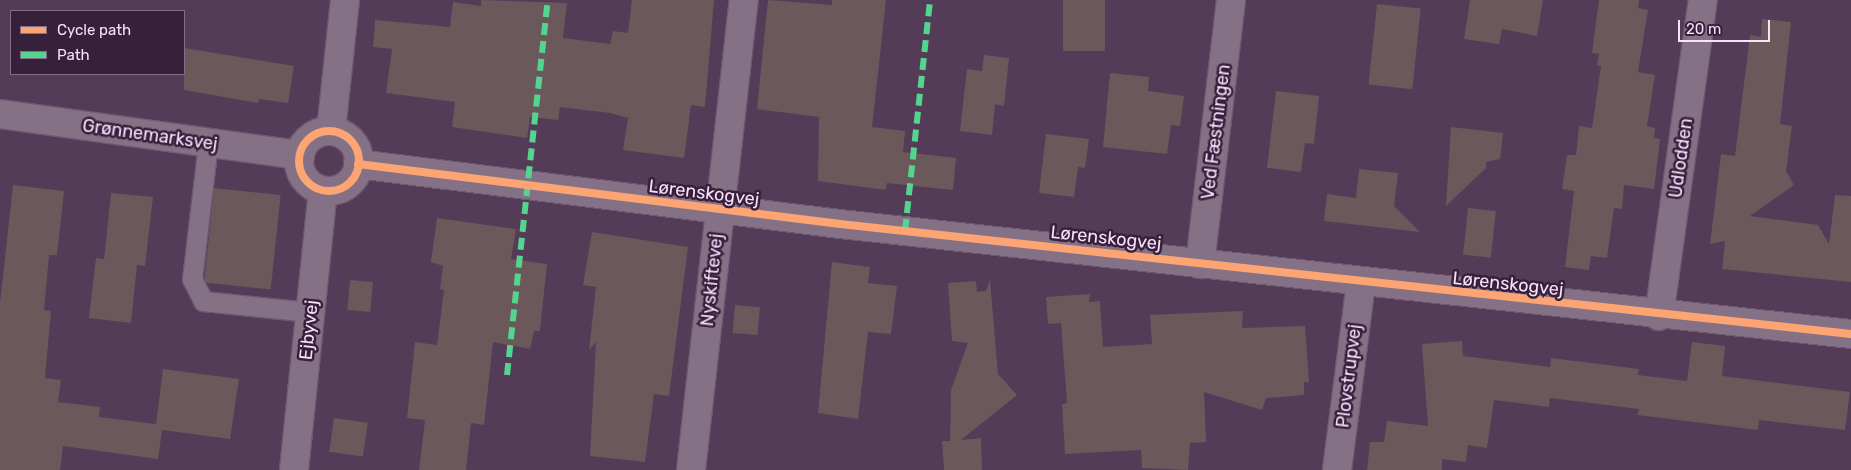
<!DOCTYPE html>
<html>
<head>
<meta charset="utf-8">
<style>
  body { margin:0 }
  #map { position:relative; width:1851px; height:470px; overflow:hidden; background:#543b57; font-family:Rubik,sans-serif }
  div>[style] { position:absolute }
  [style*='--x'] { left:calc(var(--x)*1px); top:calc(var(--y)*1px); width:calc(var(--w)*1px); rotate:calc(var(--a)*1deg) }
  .building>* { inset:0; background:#6a585b; transform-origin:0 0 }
  .roads { filter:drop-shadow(1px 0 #6e5871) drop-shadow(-1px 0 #6e5871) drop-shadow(0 1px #6e5871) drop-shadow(0 -1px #6e5871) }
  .lane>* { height:19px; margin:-9.5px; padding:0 9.5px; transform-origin:9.5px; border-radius:9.5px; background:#847186 }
  .street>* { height:28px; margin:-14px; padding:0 14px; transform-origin:14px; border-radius:14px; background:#847186 }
  .street>.ring { margin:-14px; padding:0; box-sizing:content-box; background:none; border:28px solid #847186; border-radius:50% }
  .quiet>* { height:6px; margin-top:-3px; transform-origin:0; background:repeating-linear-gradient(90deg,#53d58f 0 12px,transparent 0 18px) }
  .cycleway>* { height:8px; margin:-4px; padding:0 4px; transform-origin:4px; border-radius:4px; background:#fda474 }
  .cycleway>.ring { margin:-4px; padding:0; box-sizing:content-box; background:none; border:8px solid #fda474; border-radius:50% }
  span { translate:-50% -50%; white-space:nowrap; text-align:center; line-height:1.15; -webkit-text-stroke:5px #37213a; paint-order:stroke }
  .street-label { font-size:18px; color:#fbdffe }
  .legend { position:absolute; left:10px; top:10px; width:175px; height:65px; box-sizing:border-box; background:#37213a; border:1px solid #856d88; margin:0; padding:6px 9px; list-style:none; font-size:15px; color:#fbdffe }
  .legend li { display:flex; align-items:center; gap:10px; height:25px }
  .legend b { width:25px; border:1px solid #856d88 }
  .scale { position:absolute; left:1678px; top:20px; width:92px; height:22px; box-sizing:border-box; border:2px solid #fbdffe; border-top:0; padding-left:6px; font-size:15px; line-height:18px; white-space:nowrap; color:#fbdffe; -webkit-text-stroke:4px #37213a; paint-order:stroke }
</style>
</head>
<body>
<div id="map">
  <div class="building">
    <div style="clip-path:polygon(481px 0,567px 3px,563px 38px,610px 44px,613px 31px,628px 33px,632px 0,714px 0,705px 107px,691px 105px,684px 158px,623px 150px,628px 118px,610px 113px,560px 107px,558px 120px,530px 117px,527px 138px,452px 127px,455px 102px,386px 93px,392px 49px,373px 47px,375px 20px,450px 27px,453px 2px,481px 6px)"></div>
    <div style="clip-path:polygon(768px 0,832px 5px,832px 0,886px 0,872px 127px,905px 131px,903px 152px,956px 158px,953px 190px,887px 183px,886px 190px,818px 181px,819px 117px,757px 109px)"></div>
    <div style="left:1063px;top:0;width:42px;height:51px"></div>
    <div style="clip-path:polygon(1470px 0,1543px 0,1537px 36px,1502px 29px,1499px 44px,1464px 39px)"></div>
    <div style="clip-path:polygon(1599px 0,1639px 0,1638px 8px,1648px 10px,1638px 72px,1655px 75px,1647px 126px,1655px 128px,1654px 138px,1660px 139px,1654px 189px,1624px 185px,1622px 209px,1614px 208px,1607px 258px,1591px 256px,1589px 270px,1565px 267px,1574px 191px,1562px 189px,1567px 155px,1576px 155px,1579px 126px,1592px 128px,1601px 66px,1597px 65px,1599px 54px,1592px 53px)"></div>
    <div style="left:1377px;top:4px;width:44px;height:81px;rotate:6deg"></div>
    <div style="clip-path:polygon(1762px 19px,1791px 22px,1780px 124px,1792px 126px,1786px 171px,1794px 185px,1750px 216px,1818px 225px,1829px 244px,1835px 195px,1851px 196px,1851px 282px,1722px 269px,1725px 241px,1710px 244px,1721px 154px,1735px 156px,1750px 35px,1761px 37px)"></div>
    <div style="clip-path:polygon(184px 48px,294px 66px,288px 103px,259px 99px,258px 103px,184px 90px)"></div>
    <div style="clip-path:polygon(984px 55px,1009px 58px,1004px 106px,995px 104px,992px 135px,960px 131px,967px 69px,982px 71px)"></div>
    <div style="clip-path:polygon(1110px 73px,1149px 77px,1148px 91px,1184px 96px,1180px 126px,1171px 125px,1167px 154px,1103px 147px)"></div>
    <div style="clip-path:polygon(1276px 91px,1319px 96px,1314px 144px,1305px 143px,1301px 172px,1267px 168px)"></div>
    <div style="clip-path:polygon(1451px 127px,1503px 133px,1500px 159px,1486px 162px,1486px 168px,1446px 206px)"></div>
    <div style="clip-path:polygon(1046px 134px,1089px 139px,1085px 168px,1078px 167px,1074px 197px,1039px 193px)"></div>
    <div style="clip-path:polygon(1359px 169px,1398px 173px,1394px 206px,1420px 232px,1324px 221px,1327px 194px,1356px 198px)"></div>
    <div style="clip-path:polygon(13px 185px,64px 191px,57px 255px,49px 255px,44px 310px,51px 311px,45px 378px,61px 380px,58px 402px,100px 407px,99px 417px,156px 424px,163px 369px,239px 379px,230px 439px,162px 430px,158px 459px,63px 446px,60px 470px,0 470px,0 303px)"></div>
    <div style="left:214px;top:188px;width:67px;height:95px;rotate:6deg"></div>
    <div style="clip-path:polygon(111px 193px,153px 197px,145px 266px,137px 265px,131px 323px,89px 318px,96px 258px,104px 259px)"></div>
    <div style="left:1468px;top:208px;width:28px;height:47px;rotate:6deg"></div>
    <div style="clip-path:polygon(437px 218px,516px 229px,511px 259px,547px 264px,540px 331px,534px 331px,530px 349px,493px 342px,484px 425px,471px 423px,466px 470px,419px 470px,425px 420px,407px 418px,415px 342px,437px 345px,444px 290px,440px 289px,443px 266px,431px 262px)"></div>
    <div style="clip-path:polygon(592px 232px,688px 247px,669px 396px,654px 394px,645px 462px,590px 456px,596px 342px,589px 350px,596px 287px,583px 285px)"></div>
    <div style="clip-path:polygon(832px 262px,870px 267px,868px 283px,897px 286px,891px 334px,868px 332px,858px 419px,818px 413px)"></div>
    <div style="left:350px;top:280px;width:23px;height:30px;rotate:5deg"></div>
    <div style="clip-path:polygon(990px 280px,998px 374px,1017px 395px,961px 440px,981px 438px,982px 470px,944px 470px,942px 441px,950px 441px,951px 390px,968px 343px,952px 341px,948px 283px,976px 281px,977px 292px,986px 291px)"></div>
    <div style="clip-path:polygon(1090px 294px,1089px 302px,1100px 301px,1103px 347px,1152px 344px,1150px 315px,1243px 311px,1242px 328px,1305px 326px,1309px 382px,1304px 382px,1304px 395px,1266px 398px,1262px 410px,1204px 392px,1206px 442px,1190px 443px,1188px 470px,1142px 468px,1141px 450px,1065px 454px,1062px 404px,1067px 403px,1061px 323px,1048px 324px,1046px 297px)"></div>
    <div style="left:735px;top:305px;width:25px;height:28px;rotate:5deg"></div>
    <div style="clip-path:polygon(1462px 341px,1463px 356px,1550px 367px,1551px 358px,1639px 369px,1638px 375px,1687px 381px,1692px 342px,1725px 346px,1722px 376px,1850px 392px,1845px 430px,1759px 420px,1758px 430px,1638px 415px,1639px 409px,1550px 398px,1549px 407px,1494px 400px,1487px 448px,1468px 445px,1466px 462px,1442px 459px,1442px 470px,1367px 470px,1370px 442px,1384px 442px,1387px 421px,1428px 426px,1422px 344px)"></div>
    <div style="left:334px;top:418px;width:34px;height:34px;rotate:8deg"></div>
  </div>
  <div class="roads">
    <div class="lane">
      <div style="--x:208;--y:143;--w:137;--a:96.7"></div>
      <div style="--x:192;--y:279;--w:25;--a:63"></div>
      <div style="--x:203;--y:301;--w:108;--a:5.9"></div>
    </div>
    <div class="street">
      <div style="--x:0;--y:114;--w:303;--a:7.8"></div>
      <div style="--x:331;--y:131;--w:132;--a:-83.9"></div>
      <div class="ring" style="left:299px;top:131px;width:32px;height:32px"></div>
      <div style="--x:358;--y:164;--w:486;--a:7.1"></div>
      <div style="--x:840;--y:224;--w:1017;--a:6.21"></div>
      <div style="--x:1200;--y:264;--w:266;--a:-83.3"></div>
      <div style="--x:1659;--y:316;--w:319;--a:-82.1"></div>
      <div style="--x:294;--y:470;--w:281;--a:-84.1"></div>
      <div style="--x:691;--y:470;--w:473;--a:-83.6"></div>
      <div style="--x:1337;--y:470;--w:190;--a:-82.7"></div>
    </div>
  </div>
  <div class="quiet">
    <div style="--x:905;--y:231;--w:232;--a:-83.8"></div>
    <div style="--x:507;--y:375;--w:377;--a:-83.8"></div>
  </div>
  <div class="cycleway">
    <div class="ring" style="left:299px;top:131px;width:52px;height:52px"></div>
    <div style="--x:358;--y:164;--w:486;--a:7.1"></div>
    <div style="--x:840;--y:224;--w:1017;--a:6.21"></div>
  </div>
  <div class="street-label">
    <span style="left:1216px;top:132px;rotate:-83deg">Ved Fæstningen</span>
    <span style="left:150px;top:135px;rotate:8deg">Grønnemarksvej</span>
    <span style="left:1681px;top:158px;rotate:-82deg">Udlodden</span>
    <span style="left:704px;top:193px;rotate:7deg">Lørenskogvej</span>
    <span style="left:1106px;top:238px;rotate:6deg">Lørenskogvej</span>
    <span style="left:712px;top:280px;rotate:-84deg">Nyskiftevej</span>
    <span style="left:1508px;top:284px;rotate:6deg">Lørenskogvej</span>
    <span style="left:309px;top:330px;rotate:-84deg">Ejbyvej</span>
    <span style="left:1349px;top:376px;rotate:-83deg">Plovstrupvej</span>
  </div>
  <ul class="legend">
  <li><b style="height:6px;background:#fda474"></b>Cycle path</li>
  <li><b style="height:6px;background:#53d58f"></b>Path</li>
  </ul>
  <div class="scale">20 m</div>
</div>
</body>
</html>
